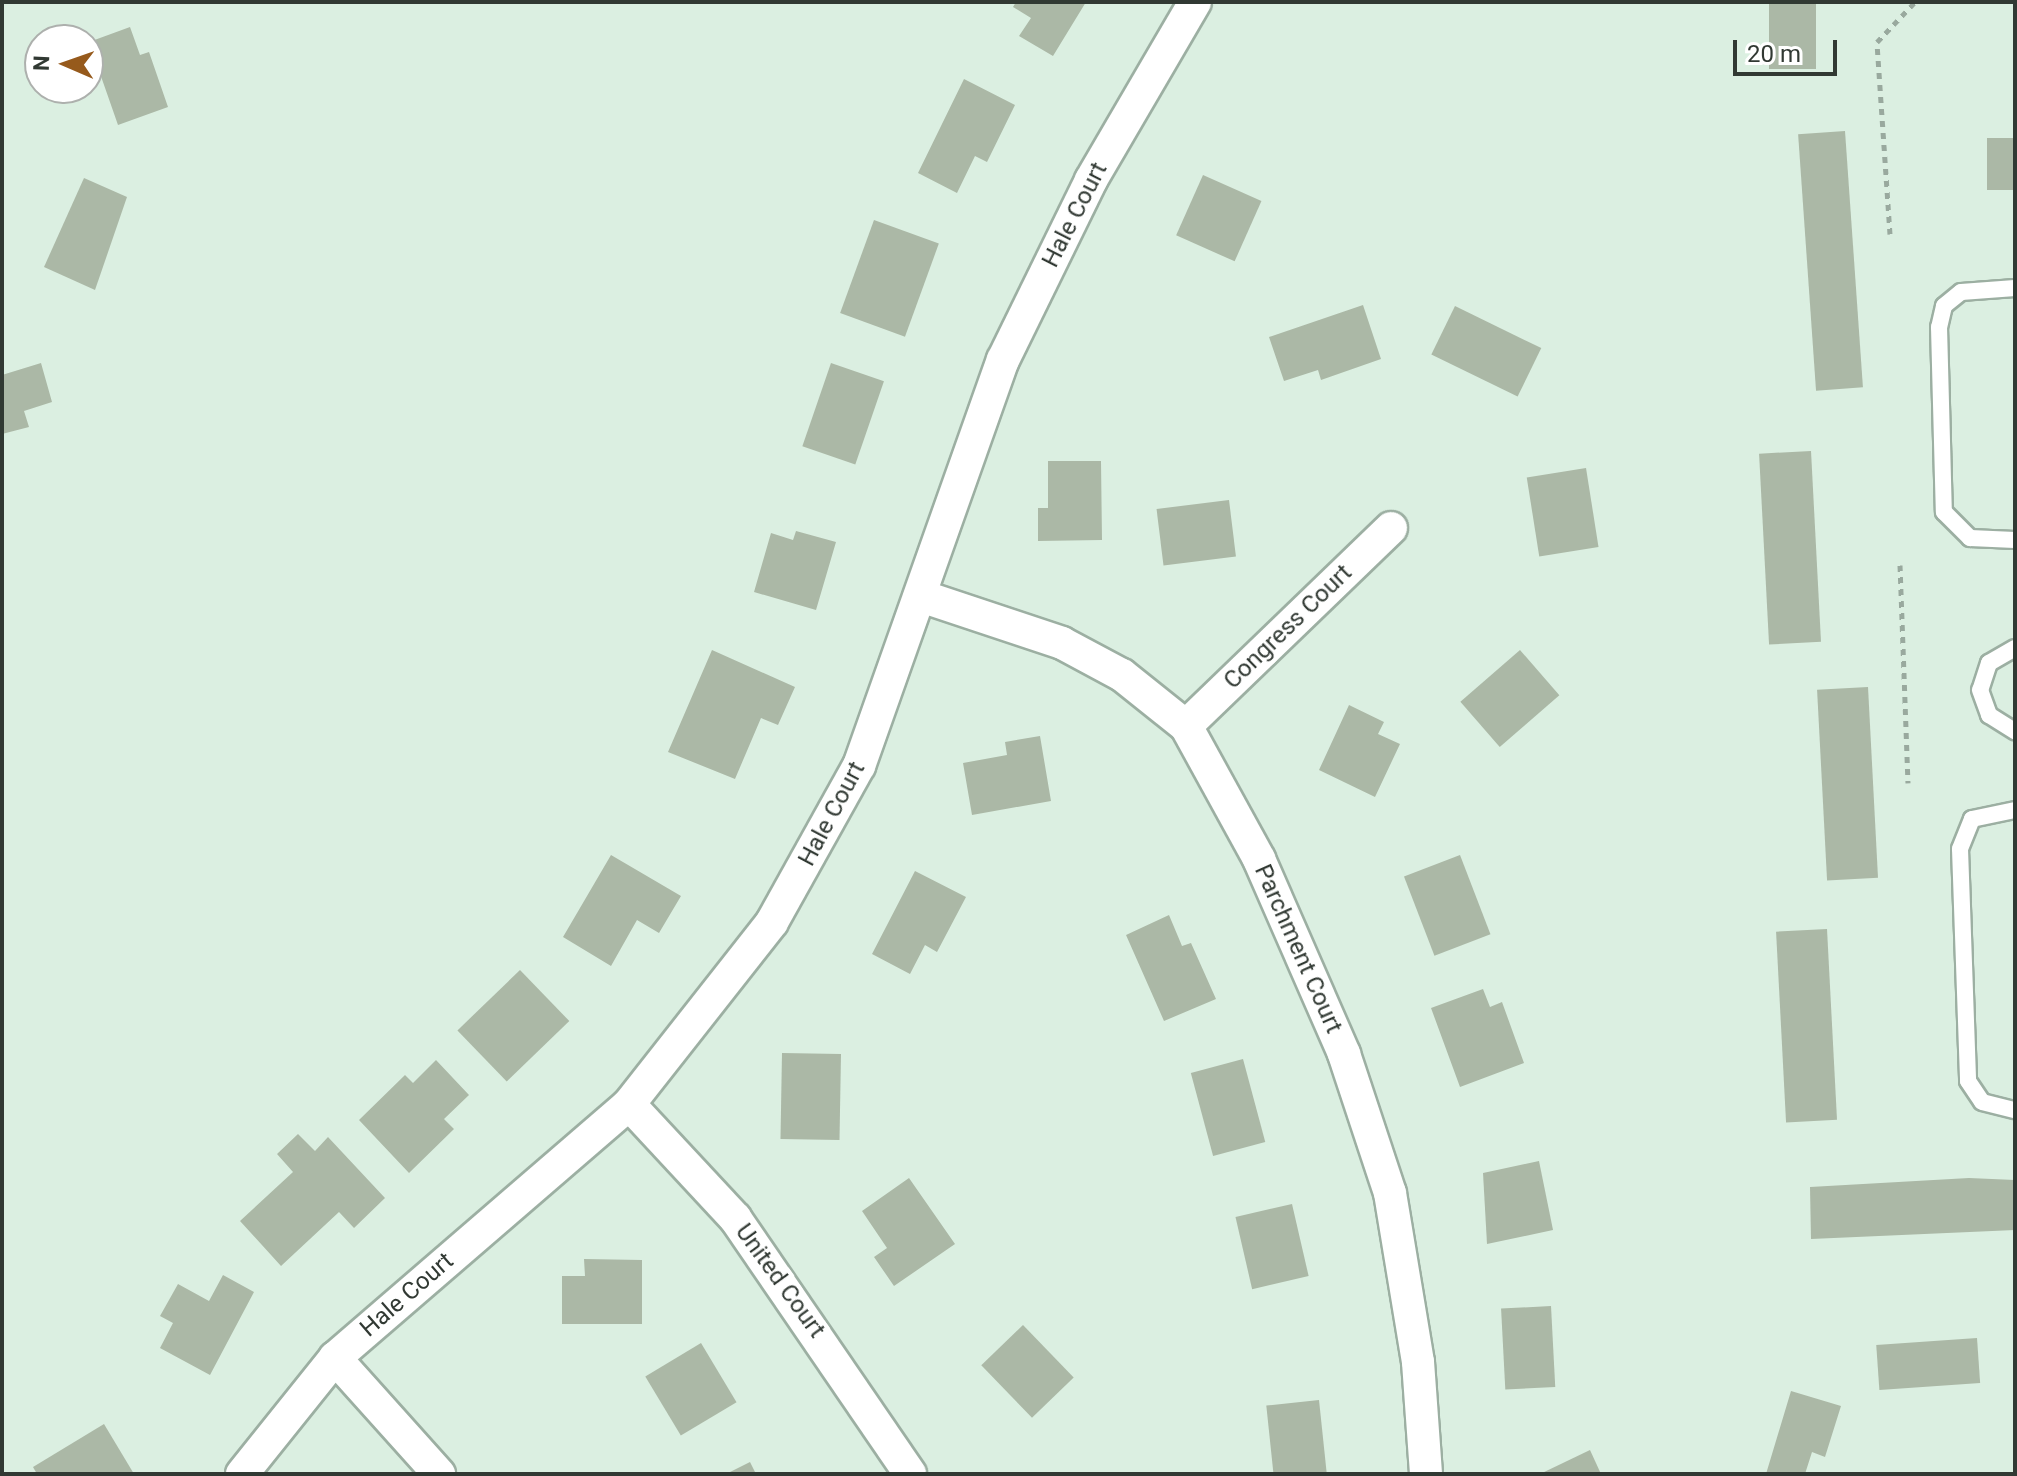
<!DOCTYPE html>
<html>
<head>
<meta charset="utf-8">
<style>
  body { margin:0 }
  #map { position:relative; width:2017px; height:1476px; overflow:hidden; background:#dbefe1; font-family:Roboto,sans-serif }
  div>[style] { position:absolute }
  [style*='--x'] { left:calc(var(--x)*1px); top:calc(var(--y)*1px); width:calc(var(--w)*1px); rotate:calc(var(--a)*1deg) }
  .building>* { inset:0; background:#abb8a6; transform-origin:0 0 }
  .path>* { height:5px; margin-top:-2.5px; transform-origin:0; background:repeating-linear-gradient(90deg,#99a99e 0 6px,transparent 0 12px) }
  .roads { filter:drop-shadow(2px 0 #9cafa2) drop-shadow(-2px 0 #9cafa2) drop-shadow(0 2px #9cafa2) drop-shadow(0 -2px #9cafa2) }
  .lane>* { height:16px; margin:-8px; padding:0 8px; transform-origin:8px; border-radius:8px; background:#fff }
  .street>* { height:32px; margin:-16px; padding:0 16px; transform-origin:16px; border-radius:16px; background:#fff }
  span { translate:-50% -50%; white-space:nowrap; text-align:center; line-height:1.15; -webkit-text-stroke:8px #fff; paint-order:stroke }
  .street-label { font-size:24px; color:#313933 }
  .frame { position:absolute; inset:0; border:4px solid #313933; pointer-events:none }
  .north { position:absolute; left:24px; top:24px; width:80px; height:80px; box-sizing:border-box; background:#fff; border:2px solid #adb0ad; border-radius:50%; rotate:272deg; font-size:22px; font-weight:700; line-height:32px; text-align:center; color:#313933 }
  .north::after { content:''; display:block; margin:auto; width:28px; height:36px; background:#965a1c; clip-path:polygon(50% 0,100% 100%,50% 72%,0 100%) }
  .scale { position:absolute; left:1733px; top:40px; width:104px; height:36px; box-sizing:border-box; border:4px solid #313933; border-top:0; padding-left:10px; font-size:24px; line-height:28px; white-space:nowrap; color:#313933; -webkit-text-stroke:6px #fff; paint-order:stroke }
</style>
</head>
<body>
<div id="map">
  <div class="building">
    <div style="clip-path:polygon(1016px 2px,1086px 2px,1053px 56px,1019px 36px,1031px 18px,1013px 7px)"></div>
    <div style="left:1769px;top:2px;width:47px;height:67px"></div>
    <div style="clip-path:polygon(130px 27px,140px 55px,149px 52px,168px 107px,118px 125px,89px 42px)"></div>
    <div style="clip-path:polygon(964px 79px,1015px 105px,987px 162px,975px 156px,957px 193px,918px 173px)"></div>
    <div style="left:1845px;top:131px;width:257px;height:47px;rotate:86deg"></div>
    <div style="left:2015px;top:138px;width:52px;height:28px;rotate:90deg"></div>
    <div style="left:1203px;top:175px;width:64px;height:66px;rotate:24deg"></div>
    <div style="clip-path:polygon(84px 178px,127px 197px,95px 290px,44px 267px)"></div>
    <div style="left:874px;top:220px;width:69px;height:99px;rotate:20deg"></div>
    <div style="clip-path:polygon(1363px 305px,1381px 359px,1321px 380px,1318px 370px,1284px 381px,1269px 337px)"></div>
    <div style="left:1455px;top:306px;width:96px;height:54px;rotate:26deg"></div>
    <div style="clip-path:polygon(41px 363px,52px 402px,24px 411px,29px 427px,2px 434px,2px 375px)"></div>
    <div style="left:831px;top:363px;width:56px;height:88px;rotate:19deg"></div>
    <div style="left:1811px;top:451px;width:191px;height:52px;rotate:87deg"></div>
    <div style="clip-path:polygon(1048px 461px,1101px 461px,1102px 540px,1038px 541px,1038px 508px,1048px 508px)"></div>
    <div style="left:1586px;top:468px;width:80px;height:60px;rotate:81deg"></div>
    <div style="left:1229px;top:500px;width:57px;height:73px;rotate:83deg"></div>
    <div style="clip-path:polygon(796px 531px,836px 542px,816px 610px,754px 592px,771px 533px,793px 540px)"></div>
    <div style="clip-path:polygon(712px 650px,795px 687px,778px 725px,761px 718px,735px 779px,668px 752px)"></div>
    <div style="left:1520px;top:650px;width:60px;height:79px;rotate:49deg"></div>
    <div style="left:1868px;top:687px;width:191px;height:51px;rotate:87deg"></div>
    <div style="clip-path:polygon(1349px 705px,1384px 722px,1378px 734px,1400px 744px,1375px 797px,1319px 770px)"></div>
    <div style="clip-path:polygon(1040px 736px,1051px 801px,972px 815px,963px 763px,1007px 755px,1005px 742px)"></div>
    <div style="clip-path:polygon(611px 855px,681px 896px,659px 933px,637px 920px,611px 966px,563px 937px)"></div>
    <div style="left:1460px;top:855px;width:85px;height:60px;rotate:69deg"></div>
    <div style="clip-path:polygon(915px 871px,966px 897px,937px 952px,925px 945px,910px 974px,872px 954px)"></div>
    <div style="clip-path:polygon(1169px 915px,1182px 946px,1191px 943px,1216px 999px,1164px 1021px,1126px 935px)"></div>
    <div style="left:1827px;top:929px;width:191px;height:51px;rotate:87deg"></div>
    <div style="left:520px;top:970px;width:71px;height:87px;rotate:46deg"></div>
    <div style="clip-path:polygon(1483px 989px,1490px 1007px,1502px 1002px,1524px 1063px,1460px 1087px,1431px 1008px)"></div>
    <div style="left:782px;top:1053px;width:59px;height:86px;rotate:1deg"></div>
    <div style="left:1243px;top:1059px;width:86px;height:54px;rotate:75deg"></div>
    <div style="clip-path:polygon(436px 1060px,469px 1095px,444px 1119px,454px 1129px,409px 1173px,359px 1120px,405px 1075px,413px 1083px)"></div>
    <div style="clip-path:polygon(298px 1134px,315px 1151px,328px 1137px,385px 1198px,354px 1228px,339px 1212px,281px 1266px,240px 1221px,293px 1172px,277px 1154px)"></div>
    <div style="clip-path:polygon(1539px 1161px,1553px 1230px,1487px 1244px,1483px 1173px)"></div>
    <div style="clip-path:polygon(909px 1178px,955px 1244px,894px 1286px,874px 1257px,887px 1248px,862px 1211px)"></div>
    <div style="clip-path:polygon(1969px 1178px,2015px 1180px,2015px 1230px,1811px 1239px,1810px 1187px)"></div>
    <div style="left:1292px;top:1204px;width:74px;height:58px;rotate:77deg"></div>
    <div style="clip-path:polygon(584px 1259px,642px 1260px,642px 1324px,562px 1324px,562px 1276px,585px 1276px)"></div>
    <div style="clip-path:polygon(223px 1275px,254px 1292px,210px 1375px,160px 1348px,173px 1323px,160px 1316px,178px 1284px,209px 1301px)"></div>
    <div style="left:1551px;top:1306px;width:81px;height:50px;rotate:87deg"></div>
    <div style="left:1023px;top:1325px;width:73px;height:58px;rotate:46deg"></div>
    <div style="left:1977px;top:1338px;width:45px;height:101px;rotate:86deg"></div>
    <div style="left:701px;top:1343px;width:69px;height:65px;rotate:59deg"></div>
    <div style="clip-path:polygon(1791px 1391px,1841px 1406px,1825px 1457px,1812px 1452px,1805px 1474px,1766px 1474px)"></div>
    <div style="left:1319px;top:1400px;width:74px;height:53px;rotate:84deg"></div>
    <div style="clip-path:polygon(104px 1424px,134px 1474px,37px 1474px,33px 1467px)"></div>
    <div style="clip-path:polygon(1590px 1450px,1601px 1474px,1540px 1474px)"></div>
    <div style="clip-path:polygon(750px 1462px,756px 1474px,726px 1474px)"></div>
  </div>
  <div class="path">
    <div style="--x:1890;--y:234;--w:192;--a:-93.9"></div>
    <div style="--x:1877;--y:42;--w:55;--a:-46.5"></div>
    <div style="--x:1900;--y:565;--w:218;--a:87.9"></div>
  </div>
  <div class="roads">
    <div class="lane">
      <div style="--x:2015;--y:288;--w:54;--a:175.8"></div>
      <div style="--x:1961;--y:292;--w:22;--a:141"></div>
      <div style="--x:1944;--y:306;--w:22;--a:103"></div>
      <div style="--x:1939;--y:327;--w:185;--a:88.5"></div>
      <div style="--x:1944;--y:512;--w:37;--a:45"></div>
      <div style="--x:1970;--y:538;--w:45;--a:2.5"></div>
      <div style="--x:2015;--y:648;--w:30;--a:150"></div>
      <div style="--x:1989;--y:663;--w:28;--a:108"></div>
      <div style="--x:1980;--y:690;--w:27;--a:70"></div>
      <div style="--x:1989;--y:715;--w:31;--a:32"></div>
      <div style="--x:2015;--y:810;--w:44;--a:168.2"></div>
      <div style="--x:1972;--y:819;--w:32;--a:112"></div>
      <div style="--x:1960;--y:849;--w:232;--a:88"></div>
      <div style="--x:1968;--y:1081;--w:25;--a:56"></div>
      <div style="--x:1982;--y:1102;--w:34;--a:14"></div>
    </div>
    <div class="street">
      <div style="--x:924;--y:597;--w:145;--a:18.4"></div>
      <div style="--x:1062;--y:643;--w:68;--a:28.1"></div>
      <div style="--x:1122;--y:675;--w:82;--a:38.6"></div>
      <div style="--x:1186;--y:726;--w:152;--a:61.2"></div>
      <div style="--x:1259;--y:859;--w:213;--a:66.4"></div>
      <div style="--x:1344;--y:1054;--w:146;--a:71.7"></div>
      <div style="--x:1390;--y:1193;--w:171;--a:80.6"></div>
      <div style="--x:1418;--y:1362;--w:112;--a:85.9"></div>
      <div style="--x:1186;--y:726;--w:285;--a:-44"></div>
      <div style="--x:629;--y:1104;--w:156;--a:47.1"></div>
      <div style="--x:735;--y:1218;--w:310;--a:55.6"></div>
      <div style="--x:335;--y:1358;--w:156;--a:48.1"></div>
      <div style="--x:242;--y:1474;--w:149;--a:-51.3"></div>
      <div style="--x:335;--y:1358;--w:389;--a:-40.8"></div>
      <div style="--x:629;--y:1104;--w:231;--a:-51.8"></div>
      <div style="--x:772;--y:922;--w:179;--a:-60.9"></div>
      <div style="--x:859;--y:766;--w:431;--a:-70.5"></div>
      <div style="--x:1003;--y:360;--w:200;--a:-63.9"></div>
      <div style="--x:1091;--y:180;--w:206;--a:-59.7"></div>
    </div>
  </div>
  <div class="street-label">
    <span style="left:1075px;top:215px;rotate:-63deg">Hale Court</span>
    <span style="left:1288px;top:627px;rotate:-44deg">Congress Court</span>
    <span style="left:832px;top:814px;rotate:-62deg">Hale Court</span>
    <span style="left:1298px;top:949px;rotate:66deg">Parchment Court</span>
    <span style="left:780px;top:1281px;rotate:54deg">United Court</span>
    <span style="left:407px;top:1295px;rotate:-41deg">Hale Court</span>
  </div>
  <div class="frame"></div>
  <div class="north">N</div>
  <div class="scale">20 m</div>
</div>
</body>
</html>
